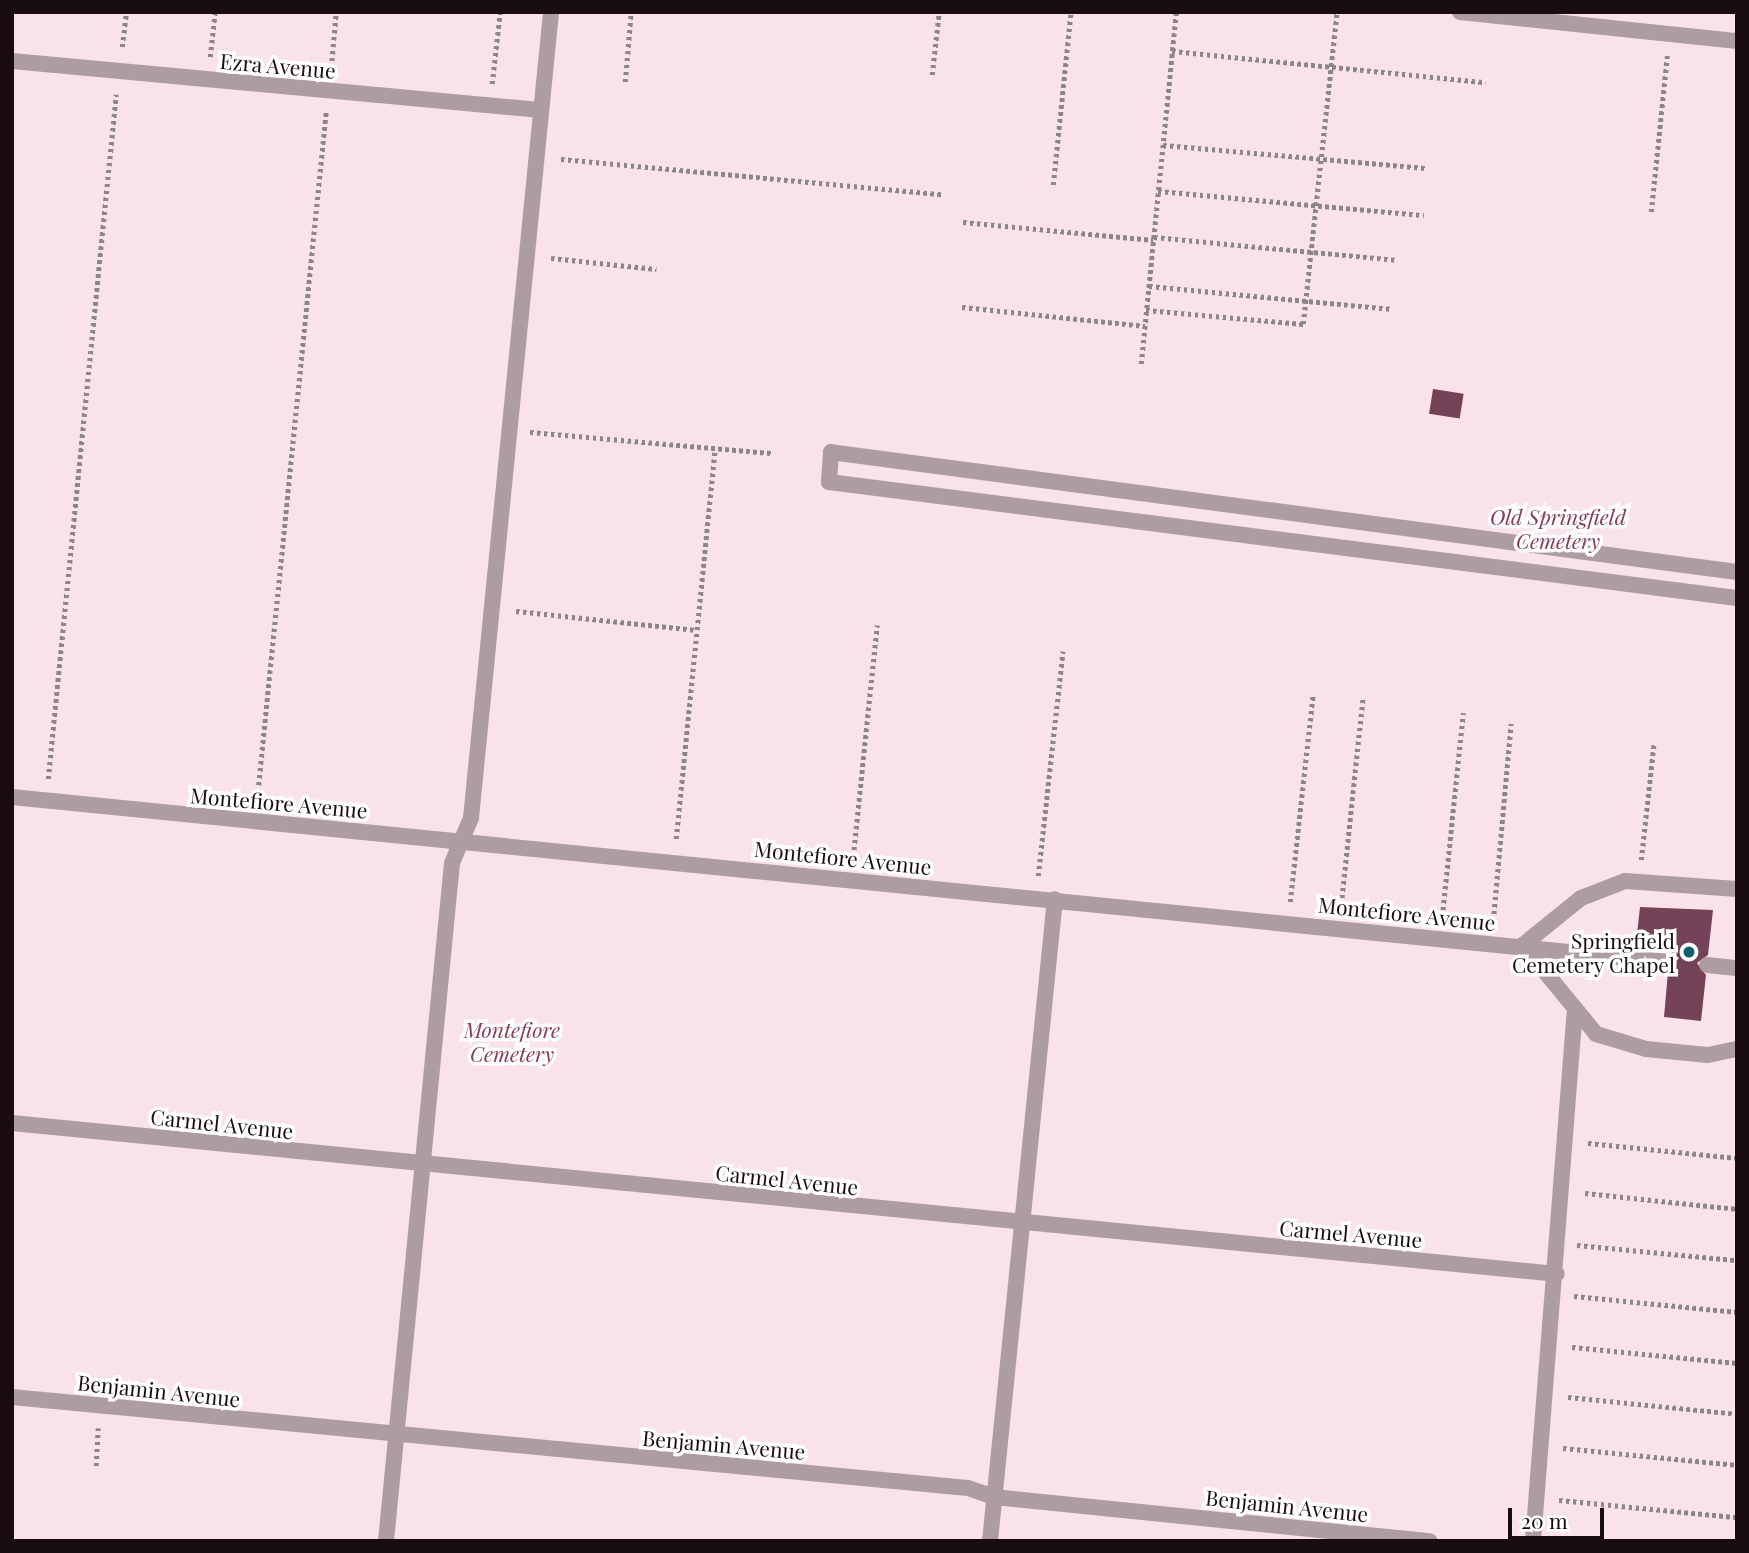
<!DOCTYPE html>
<html>
<head>
<meta charset="utf-8">
<style>
  body { margin:0 }
  #map { position:relative; width:1749px; height:1553px; overflow:hidden; background:#fbfbfb; font-family:"Playfair Display",serif }
  div>[style] { position:absolute }
  [style*='--x'] { left:calc(var(--x)*1px); top:calc(var(--y)*1px); width:calc(var(--w)*1px); rotate:calc(var(--a)*1deg) }
  .green>* { inset:0; background:#fae2ea; transform-origin:0 0 }
  .building>* { inset:0; background:#754357; transform-origin:0 0 }
  .path>* { height:4.5px; margin-top:-2.25px; transform-origin:0; background:repeating-linear-gradient(90deg,#8b8688 0 3.5px,transparent 0 7px) }
  .service>* { height:16px; margin:-8px; padding:0 8px; transform-origin:8px; border-radius:8px; background:#ad9da3 }
  .dots>* { width:19px; height:19px; translate:-50% -50%; box-sizing:border-box; border:4px solid #fff; border-radius:50% }
  span { translate:-50% -50%; white-space:nowrap; text-align:center; line-height:1.15; -webkit-text-stroke:7px #fff; paint-order:stroke }
  .street-label { font-size:21px; color:#190d12 }
  .park-label { font-size:21px; color:#833c59; font-style:italic }
  .poi-label { font-size:21px; color:#190d12 }
  .right { translate:-100% -50%; text-align:right }
  .frame { position:absolute; inset:0; border:14px solid #190d12; pointer-events:none }
  .scale { position:absolute; left:1508px; top:1508px; width:96px; height:32px; box-sizing:border-box; border:4px solid #190d12; border-top:0; padding-left:9px; font-size:21px; line-height:24px; white-space:nowrap; color:#190d12; -webkit-text-stroke:5px #fff; paint-order:stroke }
</style>
</head>
<body>
<div id="map">
  <div class="green">
    <div style="left:12px;top:12px;width:1725px;height:1529px"></div>
  </div>
  <div class="building">
    <div style="left:1433px;top:389px;width:31px;height:25px;rotate:9deg"></div>
    <div style="clip-path:polygon(1640px 907px,1713px 910px,1708px 955px,1697px 963px,1706px 975px,1701px 1021px,1664px 1017px,1668px 972px,1679px 958px,1671px 952px,1672px 937px,1637px 934px)"></div>
  </div>
  <div class="path">
    <div style="--x:122;--y:47;--w:35;--a:-83"></div>
    <div style="--x:1172;--y:51;--w:315;--a:5.7"></div>
    <div style="--x:210;--y:57;--w:45;--a:-83.7"></div>
    <div style="--x:331;--y:68;--w:56;--a:-84.9"></div>
    <div style="--x:932;--y:75;--w:63;--a:-83.7"></div>
    <div style="--x:625;--y:82;--w:70;--a:-85.1"></div>
    <div style="--x:492;--y:84;--w:72;--a:-83.7"></div>
    <div style="--x:1163;--y:145;--w:263;--a:5"></div>
    <div style="--x:561;--y:159;--w:382;--a:5.3"></div>
    <div style="--x:1053;--y:185;--w:174;--a:-84.1"></div>
    <div style="--x:1158;--y:191;--w:267;--a:5.2"></div>
    <div style="--x:1651;--y:212;--w:157;--a:-84.1"></div>
    <div style="--x:963;--y:222;--w:191;--a:5.4"></div>
    <div style="--x:1154;--y:237;--w:243;--a:5.4"></div>
    <div style="--x:551;--y:258;--w:106;--a:6"></div>
    <div style="--x:1149;--y:286;--w:244;--a:5.4"></div>
    <div style="--x:962;--y:307;--w:184;--a:5.9"></div>
    <div style="--x:1146;--y:310;--w:158;--a:5.1"></div>
    <div style="--x:1303;--y:324;--w:314;--a:-83.8"></div>
    <div style="--x:1141;--y:364;--w:354;--a:-84.3"></div>
    <div style="--x:530;--y:432;--w:242;--a:5"></div>
    <div style="--x:516;--y:611;--w:181;--a:6"></div>
    <div style="--x:48;--y:779;--w:688;--a:-84.33"></div>
    <div style="--x:257;--y:799;--w:691;--a:-84.27"></div>
    <div style="--x:676;--y:839;--w:392;--a:-84.3"></div>
    <div style="--x:853;--y:857;--w:233;--a:-84.1"></div>
    <div style="--x:1641;--y:860;--w:119;--a:-83.7"></div>
    <div style="--x:1038;--y:876;--w:226;--a:-83.7"></div>
    <div style="--x:1290;--y:902;--w:209;--a:-83.7"></div>
    <div style="--x:1341;--y:905;--w:209;--a:-84"></div>
    <div style="--x:1442;--y:917;--w:205;--a:-84.1"></div>
    <div style="--x:1493;--y:921;--w:198;--a:-84.8"></div>
    <div style="--x:1588;--y:1143;--w:150;--a:5.7"></div>
    <div style="--x:1585;--y:1193;--w:153;--a:6"></div>
    <div style="--x:1577;--y:1245;--w:161;--a:5.4"></div>
    <div style="--x:1574;--y:1296;--w:164;--a:5.6"></div>
    <div style="--x:1572;--y:1347;--w:166;--a:5.5"></div>
    <div style="--x:1568;--y:1397;--w:170;--a:5.7"></div>
    <div style="--x:1563;--y:1448;--w:175;--a:5.6"></div>
    <div style="--x:96;--y:1466;--w:38;--a:-87"></div>
    <div style="--x:1559;--y:1500;--w:179;--a:5.5"></div>
  </div>
  <div class="service">
    <div style="--x:1460;--y:12;--w:279;--a:6"></div>
    <div style="--x:12;--y:61;--w:530;--a:5.3"></div>
    <div style="--x:1737;--y:572;--w:914;--a:-172.46"></div>
    <div style="--x:831;--y:452;--w:30;--a:94"></div>
    <div style="--x:829;--y:482;--w:915;--a:7.28"></div>
    <div style="--x:12;--y:797;--w:1665;--a:5.69"></div>
    <div style="--x:1737;--y:889;--w:112;--a:-175.9"></div>
    <div style="--x:1625;--y:881;--w:47;--a:158.9"></div>
    <div style="--x:1581;--y:898;--w:75;--a:141"></div>
    <div style="--x:1523;--y:945;--w:115;--a:50.6"></div>
    <div style="--x:1596;--y:1034;--w:52;--a:16.7"></div>
    <div style="--x:1646;--y:1049;--w:62;--a:5.5"></div>
    <div style="--x:1708;--y:1055;--w:30;--a:-12"></div>
    <div style="--x:1707;--y:965;--w:30;--a:6"></div>
    <div style="--x:12;--y:1123;--w:1552;--a:5.58"></div>
    <div style="--x:12;--y:1397;--w:960;--a:5.44"></div>
    <div style="--x:968;--y:1488;--w:28;--a:19"></div>
    <div style="--x:994;--y:1497;--w:438;--a:5.8"></div>
    <div style="--x:386;--y:1541;--w:681;--a:-84.44"></div>
    <div style="--x:452;--y:863;--w:49;--a:-67.1"></div>
    <div style="--x:471;--y:818;--w:810;--a:-84.33"></div>
    <div style="--x:990;--y:1541;--w:645;--a:-84.22"></div>
    <div style="--x:1533;--y:1541;--w:534;--a:-85.49"></div>
  </div>
  <div class="dots">
    <div style="left:1689px;top:952px;background:#116169"></div>
  </div>
  <div class="street-label">
    <span style="left:278px;top:65px;rotate:5deg">Ezra Avenue</span>
    <span style="left:279px;top:802px;rotate:5deg">Montefiore Avenue</span>
    <span style="left:843px;top:857px;rotate:6deg">Montefiore Avenue</span>
    <span style="left:1407px;top:913px;rotate:6deg">Montefiore Avenue</span>
    <span style="left:222px;top:1123px;rotate:6deg">Carmel Avenue</span>
    <span style="left:787px;top:1179px;rotate:6deg">Carmel Avenue</span>
    <span style="left:1351px;top:1233px;rotate:5deg">Carmel Avenue</span>
    <span style="left:159px;top:1390px;rotate:6deg">Benjamin Avenue</span>
    <span style="left:724px;top:1444px;rotate:5deg">Benjamin Avenue</span>
    <span style="left:1287px;top:1505px;rotate:6deg">Benjamin Avenue</span>
  </div>
  <div class="park-label">
    <span style="left:1558px;top:528px">Old Springfield<br>Cemetery</span>
    <span style="left:512px;top:1041px">Montefiore<br>Cemetery</span>
  </div>
  <div class="poi-label">
    <span class="right" style="left:1675px;top:952px">Springfield<br>Cemetery Chapel</span>
  </div>
  <div class="frame"></div>
  <div class="scale">20 m</div>
</div>
</body>
</html>
